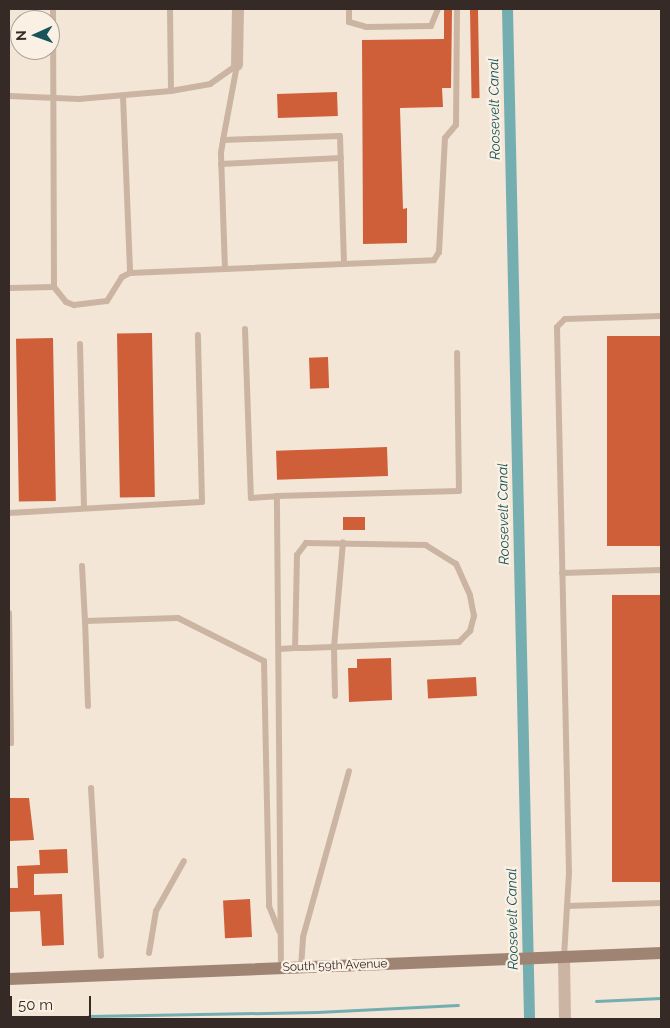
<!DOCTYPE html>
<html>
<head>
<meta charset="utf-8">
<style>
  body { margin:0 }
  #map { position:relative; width:670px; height:1028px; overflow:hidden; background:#f3e6d7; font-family:Raleway,sans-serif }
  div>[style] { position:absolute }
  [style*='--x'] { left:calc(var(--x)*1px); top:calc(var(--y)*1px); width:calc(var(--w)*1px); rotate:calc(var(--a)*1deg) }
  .stream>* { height:3px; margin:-1.5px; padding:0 1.5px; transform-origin:1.5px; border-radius:1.5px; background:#74aeb1 }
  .canal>* { height:11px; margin:-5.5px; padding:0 5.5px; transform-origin:5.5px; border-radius:5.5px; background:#74aeb1 }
  .building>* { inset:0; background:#ce5f39; transform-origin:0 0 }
  .service>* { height:6px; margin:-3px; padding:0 3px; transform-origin:3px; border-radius:3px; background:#cbb5a2 }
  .minor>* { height:12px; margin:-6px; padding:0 6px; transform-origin:6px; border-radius:6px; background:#cbb5a2 }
  .tertiary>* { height:12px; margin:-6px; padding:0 6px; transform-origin:6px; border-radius:6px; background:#cbb5a2 }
  .secondary>* { height:12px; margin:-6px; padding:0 6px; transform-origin:6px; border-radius:6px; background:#9f8474 }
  span { translate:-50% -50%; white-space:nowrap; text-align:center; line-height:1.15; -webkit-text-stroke:4.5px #faf0e3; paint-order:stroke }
  .street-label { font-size:12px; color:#352a25 }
  .water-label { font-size:14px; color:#185459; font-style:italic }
  .frame { position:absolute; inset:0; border:10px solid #352a25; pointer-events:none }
  .north { position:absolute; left:10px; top:10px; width:50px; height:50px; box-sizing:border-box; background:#faf0e3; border:1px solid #aba197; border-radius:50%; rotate:268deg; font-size:14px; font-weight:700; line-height:20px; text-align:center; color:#352a25 }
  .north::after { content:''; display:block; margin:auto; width:18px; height:22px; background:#185459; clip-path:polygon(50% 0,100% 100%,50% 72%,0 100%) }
  .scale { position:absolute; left:10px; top:996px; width:81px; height:22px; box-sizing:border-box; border:2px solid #352a25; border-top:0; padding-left:6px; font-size:15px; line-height:18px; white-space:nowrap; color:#352a25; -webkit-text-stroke:4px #faf0e3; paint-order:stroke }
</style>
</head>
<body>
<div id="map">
  <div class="stream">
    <div style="--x:596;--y:1001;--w:65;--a:-2.6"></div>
    <div style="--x:89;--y:1016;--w:228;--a:-1"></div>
    <div style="--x:317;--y:1012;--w:141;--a:-2.8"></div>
  </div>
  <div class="canal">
    <div style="--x:507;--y:9;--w:1010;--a:88.75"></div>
  </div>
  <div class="building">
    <div style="left:478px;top:9px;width:89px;height:8px;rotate:89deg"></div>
    <div style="clip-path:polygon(444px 10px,452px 10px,451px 88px,442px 88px,443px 107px,400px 108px,403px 209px,407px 208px,407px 243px,363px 244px,362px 40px,444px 39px)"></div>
    <div style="left:337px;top:92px;width:24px;height:60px;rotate:88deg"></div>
    <div style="left:152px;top:333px;width:164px;height:35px;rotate:89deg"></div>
    <div style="left:661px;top:336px;width:210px;height:54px;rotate:90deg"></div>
    <div style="left:53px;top:338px;width:163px;height:37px;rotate:89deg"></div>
    <div style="left:328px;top:357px;width:31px;height:19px;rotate:88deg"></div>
    <div style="left:387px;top:447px;width:29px;height:111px;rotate:88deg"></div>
    <div style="left:343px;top:517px;width:22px;height:13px"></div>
    <div style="left:612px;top:595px;width:49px;height:287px"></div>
    <div style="clip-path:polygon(391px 658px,392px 700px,349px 702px,348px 668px,357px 668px,357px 659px)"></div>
    <div style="left:476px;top:677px;width:19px;height:49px;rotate:87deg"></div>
    <div style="clip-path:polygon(9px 798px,29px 798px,34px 840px,9px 841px)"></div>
    <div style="clip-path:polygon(67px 849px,68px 873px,34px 874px,34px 895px,62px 894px,64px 945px,42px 946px,40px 911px,9px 912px,9px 888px,18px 888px,17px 866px,40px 865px,39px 850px)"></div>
    <div style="left:250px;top:899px;width:38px;height:27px;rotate:87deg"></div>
  </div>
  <div class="service">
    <div style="--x:170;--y:9;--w:82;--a:89.3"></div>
    <div style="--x:349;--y:9;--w:13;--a:90"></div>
    <div style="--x:349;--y:22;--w:18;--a:16"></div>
    <div style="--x:366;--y:27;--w:65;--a:-0.9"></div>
    <div style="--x:431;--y:26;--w:18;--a:-68"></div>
    <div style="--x:9;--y:96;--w:70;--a:2.5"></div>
    <div style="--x:79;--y:99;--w:92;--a:-5"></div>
    <div style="--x:171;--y:91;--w:40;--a:-10"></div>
    <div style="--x:210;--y:84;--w:33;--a:-35"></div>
    <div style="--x:123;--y:96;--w:177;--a:87.7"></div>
    <div style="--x:223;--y:140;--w:76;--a:-79.4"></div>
    <div style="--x:221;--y:164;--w:120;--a:-2.9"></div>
    <div style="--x:225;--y:269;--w:116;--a:-92"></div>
    <div style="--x:221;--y:153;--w:13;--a:-81"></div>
    <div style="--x:223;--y:140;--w:117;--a:-2"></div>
    <div style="--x:340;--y:136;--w:128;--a:88.2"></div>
    <div style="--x:54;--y:287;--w:19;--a:51"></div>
    <div style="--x:66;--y:302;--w:9;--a:21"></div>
    <div style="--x:74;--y:305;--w:33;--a:-7"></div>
    <div style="--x:107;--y:301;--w:28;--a:-58"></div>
    <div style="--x:122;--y:277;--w:9;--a:-27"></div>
    <div style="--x:130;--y:273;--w:304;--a:-2.4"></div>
    <div style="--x:434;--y:260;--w:9;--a:-58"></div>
    <div style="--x:439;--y:252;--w:114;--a:-87"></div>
    <div style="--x:445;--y:138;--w:17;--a:-50"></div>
    <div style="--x:456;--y:125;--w:116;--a:-89.5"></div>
    <div style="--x:9;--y:288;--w:45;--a:-1.3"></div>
    <div style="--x:54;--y:287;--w:278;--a:-90.2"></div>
    <div style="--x:245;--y:329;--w:169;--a:88"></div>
    <div style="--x:251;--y:498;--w:26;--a:-4"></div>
    <div style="--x:80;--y:344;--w:164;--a:88.6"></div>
    <div style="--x:9;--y:513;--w:193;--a:-3.3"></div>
    <div style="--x:202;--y:502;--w:167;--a:-91.4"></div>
    <div style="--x:82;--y:566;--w:55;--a:86.9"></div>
    <div style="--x:562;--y:573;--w:99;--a:-1.7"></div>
    <div style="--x:9;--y:613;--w:130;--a:89.1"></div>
    <div style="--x:11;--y:743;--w:2;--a:180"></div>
    <div style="--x:280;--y:649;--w:15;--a:-4"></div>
    <div style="--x:295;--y:648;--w:12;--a:0"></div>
    <div style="--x:307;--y:648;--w:152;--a:-2.3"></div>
    <div style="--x:459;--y:642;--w:16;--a:-45"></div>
    <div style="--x:470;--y:631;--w:16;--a:-75"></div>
    <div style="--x:474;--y:616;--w:21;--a:-101"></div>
    <div style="--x:470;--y:595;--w:34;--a:-114"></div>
    <div style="--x:456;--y:564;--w:36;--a:-148"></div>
    <div style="--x:426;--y:545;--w:120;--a:-179"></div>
    <div style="--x:306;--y:543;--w:15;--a:127"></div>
    <div style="--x:297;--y:555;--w:93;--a:91.2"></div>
    <div style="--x:335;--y:696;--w:49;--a:-91.2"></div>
    <div style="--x:334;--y:647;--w:105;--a:-85.1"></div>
    <div style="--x:88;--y:706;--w:85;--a:-92"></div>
    <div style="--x:85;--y:621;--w:93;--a:-1.8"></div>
    <div style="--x:178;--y:618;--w:96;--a:26.6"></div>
    <div style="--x:264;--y:661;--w:245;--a:88.8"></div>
    <div style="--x:269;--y:906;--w:27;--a:68"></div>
    <div style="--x:91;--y:788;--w:168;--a:86.6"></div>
    <div style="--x:567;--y:906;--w:94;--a:-1.8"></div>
    <div style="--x:149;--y:953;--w:43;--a:-80.5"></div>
    <div style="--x:156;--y:911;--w:57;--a:-60.8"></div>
    <div style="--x:564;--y:957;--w:84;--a:-86.6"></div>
    <div style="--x:569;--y:873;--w:546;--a:-91.26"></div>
    <div style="--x:557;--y:327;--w:11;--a:-45"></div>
    <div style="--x:565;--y:319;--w:96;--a:-1.8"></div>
    <div style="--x:301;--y:967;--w:30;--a:-86"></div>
    <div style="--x:303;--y:937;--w:172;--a:-74.5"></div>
    <div style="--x:281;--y:968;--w:472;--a:-90.5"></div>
    <div style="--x:277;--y:496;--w:182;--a:-1.6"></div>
    <div style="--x:459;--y:491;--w:138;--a:-90.8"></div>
  </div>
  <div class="minor">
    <div style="--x:237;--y:65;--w:56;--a:-89"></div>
  </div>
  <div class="tertiary">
    <div style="--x:564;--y:957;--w:62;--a:89.1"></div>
  </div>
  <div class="secondary">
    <div style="--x:9;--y:979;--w:653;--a:-2.28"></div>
  </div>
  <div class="street-label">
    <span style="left:335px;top:966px;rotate:-2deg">South 59th Avenue</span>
  </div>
  <div class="water-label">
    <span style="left:494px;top:109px;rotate:-91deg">Roosevelt Canal</span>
    <span style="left:503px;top:514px;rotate:-91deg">Roosevelt Canal</span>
    <span style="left:512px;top:919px;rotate:-91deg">Roosevelt Canal</span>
  </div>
  <div class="frame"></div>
  <div class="north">N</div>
  <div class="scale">50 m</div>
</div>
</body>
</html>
